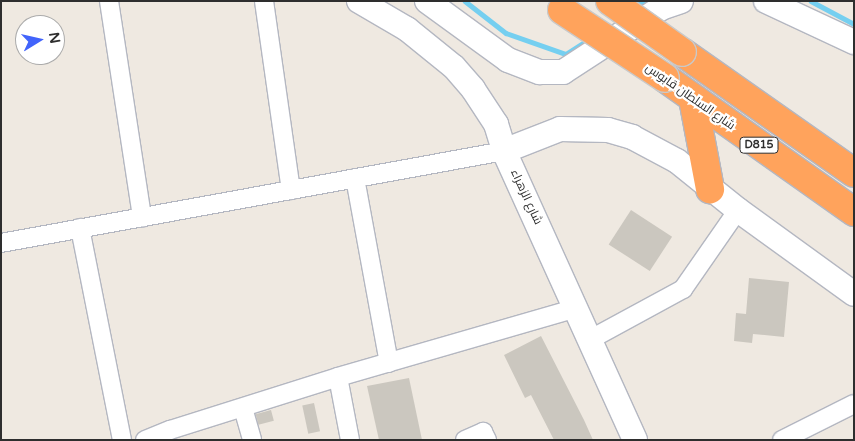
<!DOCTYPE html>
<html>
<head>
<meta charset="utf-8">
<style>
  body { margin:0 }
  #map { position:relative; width:855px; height:441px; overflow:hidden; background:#efe9e1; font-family:"Varela Round",Cairo,sans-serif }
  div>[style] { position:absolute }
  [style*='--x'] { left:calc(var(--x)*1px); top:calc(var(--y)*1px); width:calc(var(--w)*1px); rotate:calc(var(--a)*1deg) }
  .stream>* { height:4.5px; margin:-2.25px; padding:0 2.25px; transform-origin:2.25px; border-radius:2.25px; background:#75cff0 }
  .building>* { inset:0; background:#cbc7bf; transform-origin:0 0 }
  .roads { filter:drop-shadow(1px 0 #b4b7c1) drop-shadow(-1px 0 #b4b7c1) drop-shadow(0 1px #b4b7c1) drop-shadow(0 -1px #b4b7c1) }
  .street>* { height:18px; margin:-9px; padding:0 9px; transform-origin:9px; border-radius:9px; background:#fff }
  .secondary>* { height:24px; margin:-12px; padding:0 12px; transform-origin:12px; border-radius:12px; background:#fff }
  .highway>* { height:28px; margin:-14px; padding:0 14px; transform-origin:14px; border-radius:14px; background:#ffa35c }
  .bridges { filter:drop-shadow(1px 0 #c9c9c9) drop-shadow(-1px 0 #c9c9c9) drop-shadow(0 1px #c9c9c9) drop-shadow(0 -1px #c9c9c9) }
  .highway-bridge>* { height:28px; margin:-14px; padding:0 14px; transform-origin:14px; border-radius:14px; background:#ffa35c }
  span { translate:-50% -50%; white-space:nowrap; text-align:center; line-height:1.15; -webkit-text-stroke:4.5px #fff; paint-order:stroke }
  .shield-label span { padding:1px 4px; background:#fff; border:1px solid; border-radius:4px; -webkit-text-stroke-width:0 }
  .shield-label { font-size:11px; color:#2e2e2e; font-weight:700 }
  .street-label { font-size:12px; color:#2e2e2e }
  .frame { position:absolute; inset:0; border:2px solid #2e2e2e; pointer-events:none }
  .north { position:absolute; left:15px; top:15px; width:50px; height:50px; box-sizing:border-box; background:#fff; border:1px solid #ababab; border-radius:50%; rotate:81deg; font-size:14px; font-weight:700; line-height:20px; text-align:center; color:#2e2e2e }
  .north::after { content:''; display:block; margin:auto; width:18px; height:22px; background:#4264fb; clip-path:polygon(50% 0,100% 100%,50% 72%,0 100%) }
</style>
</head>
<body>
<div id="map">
  <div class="stream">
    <div style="--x:465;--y:1;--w:52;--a:38"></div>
    <div style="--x:506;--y:33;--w:64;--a:19.3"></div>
    <div style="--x:566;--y:54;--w:27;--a:-33"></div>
    <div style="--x:811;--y:1;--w:49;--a:28.1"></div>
    <div style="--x:634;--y:8;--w:11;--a:-38"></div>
  </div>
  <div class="building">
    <div style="left:631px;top:210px;width:49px;height:41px;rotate:33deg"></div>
    <div style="clip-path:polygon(749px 278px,789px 282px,784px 337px,753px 334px,752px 343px,734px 341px,736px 313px,746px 314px)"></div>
    <div style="clip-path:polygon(541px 336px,584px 420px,593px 440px,554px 440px,531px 395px,525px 398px,504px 355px)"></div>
    <div style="clip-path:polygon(409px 378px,422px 440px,379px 440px,367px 386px)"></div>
    <div style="left:314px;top:403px;width:29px;height:12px;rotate:78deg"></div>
    <div style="left:271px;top:410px;width:11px;height:16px;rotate:75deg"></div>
  </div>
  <div class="roads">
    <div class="street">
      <div style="--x:109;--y:1;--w:219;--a:81.3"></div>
      <div style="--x:264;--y:1;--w:191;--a:81.9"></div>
      <div style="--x:355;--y:178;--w:188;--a:79.6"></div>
      <div style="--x:80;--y:228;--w:216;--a:78.8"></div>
      <div style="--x:1;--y:243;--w:511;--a:-10.36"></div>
      <div style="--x:591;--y:339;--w:105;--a:-28.5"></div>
      <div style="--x:683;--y:289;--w:96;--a:-55.2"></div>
      <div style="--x:338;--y:377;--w:64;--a:79.2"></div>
      <div style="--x:243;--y:408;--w:33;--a:74"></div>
      <div style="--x:145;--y:440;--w:27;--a:-22"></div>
      <div style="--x:170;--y:430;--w:176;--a:-17.5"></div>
      <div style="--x:338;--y:377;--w:249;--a:-16.1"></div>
      <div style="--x:465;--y:440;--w:20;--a:-24"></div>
      <div style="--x:483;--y:432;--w:9;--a:63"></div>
      <div style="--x:782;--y:440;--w:80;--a:-26.6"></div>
    </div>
    <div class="secondary">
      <div style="--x:359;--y:1;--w:56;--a:30.3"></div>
      <div style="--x:407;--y:29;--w:60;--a:39"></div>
      <div style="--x:454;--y:67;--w:29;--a:49"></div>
      <div style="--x:473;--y:89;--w:42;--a:56.7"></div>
      <div style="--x:496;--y:124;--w:28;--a:73"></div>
      <div style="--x:504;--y:151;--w:317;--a:65.6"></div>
      <div style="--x:427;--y:1;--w:100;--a:36.1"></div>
      <div style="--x:508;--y:60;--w:34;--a:21"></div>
      <div style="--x:540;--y:72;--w:23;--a:0"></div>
      <div style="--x:563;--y:72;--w:117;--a:-33.1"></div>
      <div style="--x:661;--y:8;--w:21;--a:-19"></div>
      <div style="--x:766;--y:1;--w:97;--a:25"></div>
      <div style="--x:504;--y:151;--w:60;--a:-21.4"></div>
      <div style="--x:560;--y:129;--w:48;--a:1.2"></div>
      <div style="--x:608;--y:130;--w:25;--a:16"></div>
      <div style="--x:632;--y:137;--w:51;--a:28.1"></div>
      <div style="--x:677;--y:161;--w:78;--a:38.8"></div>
      <div style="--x:738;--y:210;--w:143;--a:35.9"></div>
    </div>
    <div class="highway">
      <div style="--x:682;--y:52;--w:210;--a:35.1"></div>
      <div style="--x:665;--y:78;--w:232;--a:35.3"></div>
      <div style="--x:693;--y:99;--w:92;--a:79.3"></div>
    </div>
  </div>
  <div class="bridges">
    <div class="highway-bridge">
      <div style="--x:610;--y:1;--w:88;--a:35.3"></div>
      <div style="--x:562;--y:10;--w:123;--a:33.4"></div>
    </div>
  </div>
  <div class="shield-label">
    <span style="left:759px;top:145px">D815</span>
  </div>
  <div class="street-label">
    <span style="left:690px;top:97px;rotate:35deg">شارع السلطان قابوس</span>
    <span style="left:526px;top:197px;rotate:65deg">شارع الزهراء</span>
  </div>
  <div class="frame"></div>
  <div class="north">N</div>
</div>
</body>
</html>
